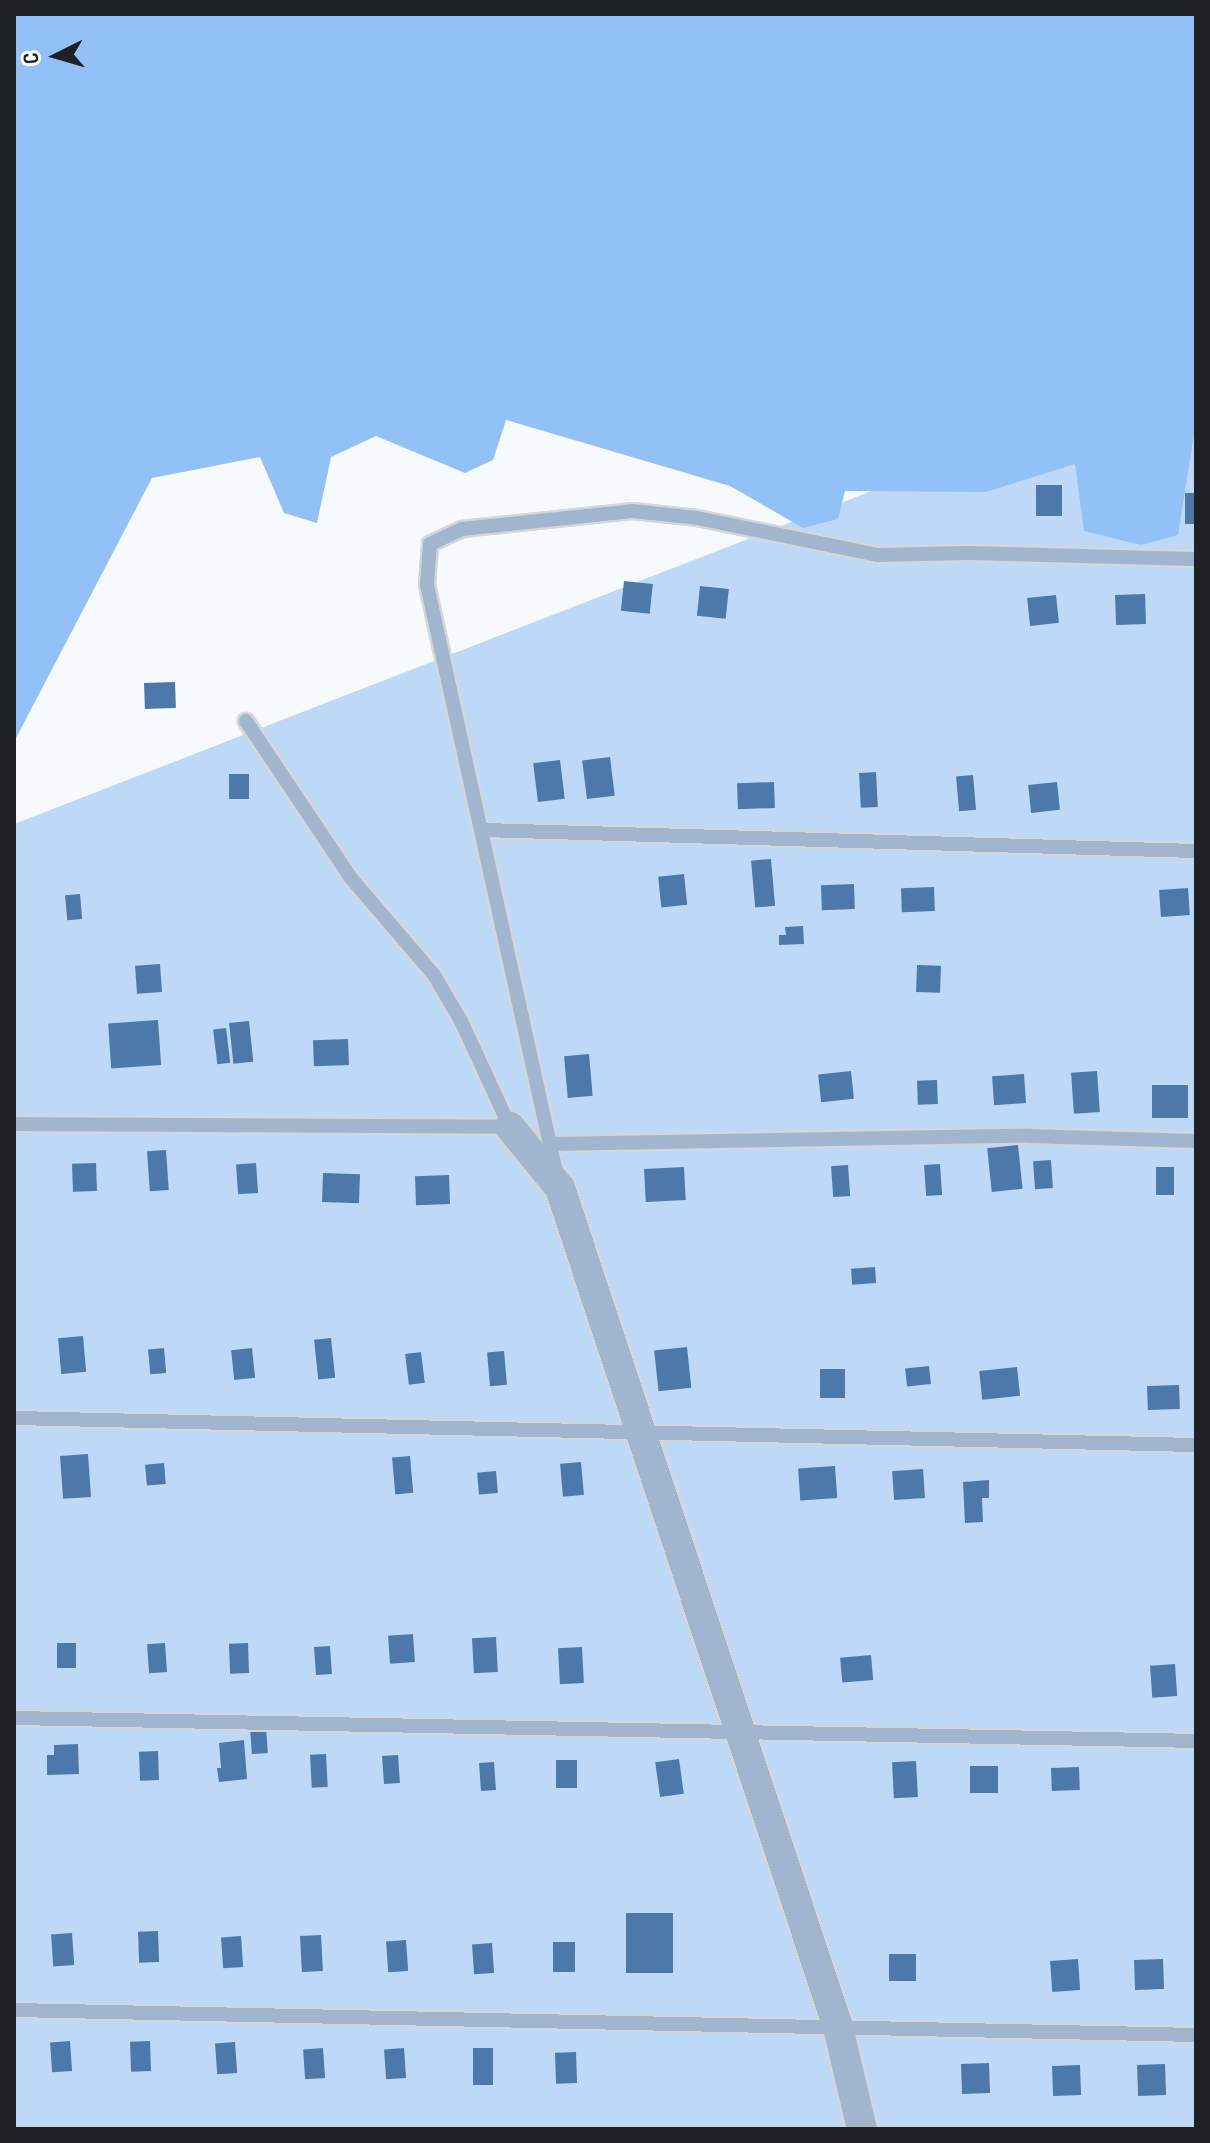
<!DOCTYPE html>
<html>
<head>
<meta charset="utf-8">
<style>
  body { margin:0 }
  #map { position:relative; width:1210px; height:2143px; overflow:hidden; background:#f7fafd; font-family:"Sofia Sans Condensed",sans-serif }
  div>[style] { position:absolute }
  [style*='--x'] { left:calc(var(--x)*1px); top:calc(var(--y)*1px); width:calc(var(--w)*1px); rotate:calc(var(--a)*1deg) }
  .green>* { inset:0; background:#bed9f7 }
  .forest>* { inset:0; background:#91c1f7 }
  .building>* { inset:0; background:#4c79aa; transform-origin:0 0 }
  .roads { filter:drop-shadow(2px 0 #d4d7da) drop-shadow(-2px 0 #d4d7da) drop-shadow(0 2px #d4d7da) drop-shadow(0 -2px #d4d7da) }
  .lane>* { height:14px; margin:-7px; padding:0 7px; transform-origin:7px; border-radius:7px; background:#a1b6ce }
  .street>* { height:30px; margin:-15px; padding:0 15px; transform-origin:15px; border-radius:15px; background:#a1b6ce }
  span { translate:-50% -50%; white-space:nowrap; text-align:center; line-height:1.15; -webkit-text-stroke:6px #fff; paint-order:stroke }
  .frame { position:absolute; inset:0; border:16px solid #1f2225; pointer-events:none }
  .north { position:absolute; left:16px; top:16px; width:80px; height:80px; -webkit-text-stroke:6px #fff; paint-order:stroke; rotate:265deg; font-size:22px; font-weight:700; line-height:32px; text-align:center; color:#1f2225 }
  .north::after { content:''; display:block; margin:auto; width:28px; height:36px; background:#1f2225; clip-path:polygon(50% 0,100% 100%,50% 72%,0 100%) }
</style>
</head>
<body>
<div id="map">
  <div class="green">
    <div style="clip-path:polygon(1196px 365px,1196px 2129px,14px 2129px,14px 824px)"></div>
  </div>
  <div class="forest">
    <div style="clip-path:polygon(14px 14px,1196px 14px,1196px 422px,1178px 535px,1141px 545px,1084px 531px,1075px 464px,986px 492px,845px 491px,838px 519px,803px 528px,730px 486px,506px 420px,493px 460px,465px 473px,376px 436px,331px 457px,317px 523px,284px 513px,260px 457px,152px 478px,14px 742px)"></div>
  </div>
  <div class="building">
    <div style="left:1036px;top:485px;width:26px;height:31px"></div>
    <div style="left:1185px;top:493px;width:11px;height:31px"></div>
    <div style="left:624px;top:581px;width:29px;height:30px;rotate:6deg"></div>
    <div style="left:700px;top:586px;width:29px;height:30px;rotate:6deg"></div>
    <div style="left:1145px;top:594px;width:30px;height:30px;rotate:88deg"></div>
    <div style="left:1056px;top:595px;width:28px;height:29px;rotate:84deg"></div>
    <div style="left:175px;top:682px;width:26px;height:31px;rotate:88deg"></div>
    <div style="left:610px;top:757px;width:39px;height:28px;rotate:83deg"></div>
    <div style="left:560px;top:760px;width:39px;height:27px;rotate:83deg"></div>
    <div style="left:876px;top:772px;width:35px;height:17px;rotate:87deg"></div>
    <div style="left:229px;top:774px;width:20px;height:25px"></div>
    <div style="left:973px;top:775px;width:35px;height:17px;rotate:85deg"></div>
    <div style="left:774px;top:782px;width:26px;height:37px;rotate:88deg"></div>
    <div style="left:1057px;top:782px;width:28px;height:29px;rotate:84deg"></div>
    <div style="left:771px;top:859px;width:47px;height:20px;rotate:85deg"></div>
    <div style="left:684px;top:874px;width:31px;height:26px;rotate:84deg"></div>
    <div style="left:854px;top:884px;width:25px;height:33px;rotate:88deg"></div>
    <div style="left:934px;top:887px;width:24px;height:33px;rotate:88deg"></div>
    <div style="left:1188px;top:888px;width:27px;height:29px;rotate:86deg"></div>
    <div style="left:80px;top:894px;width:25px;height:15px;rotate:85deg"></div>
    <div style="clip-path:polygon(803px 926px,804px 944px,779px 945px,779px 935px,786px 935px,785px 927px)"></div>
    <div style="left:160px;top:964px;width:28px;height:25px;rotate:86deg"></div>
    <div style="left:917px;top:965px;width:24px;height:27px;rotate:2deg"></div>
    <div style="left:158px;top:1020px;width:45px;height:50px;rotate:86deg"></div>
    <div style="left:249px;top:1021px;width:41px;height:20px;rotate:84deg"></div>
    <div style="left:226px;top:1028px;width:35px;height:13px;rotate:83deg"></div>
    <div style="left:348px;top:1039px;width:26px;height:35px;rotate:88deg"></div>
    <div style="left:589px;top:1054px;width:42px;height:25px;rotate:85deg"></div>
    <div style="left:851px;top:1071px;width:28px;height:33px;rotate:84deg"></div>
    <div style="left:1097px;top:1071px;width:41px;height:26px;rotate:86deg"></div>
    <div style="left:1024px;top:1074px;width:29px;height:32px;rotate:86deg"></div>
    <div style="left:937px;top:1080px;width:24px;height:20px;rotate:88deg"></div>
    <div style="left:1152px;top:1085px;width:36px;height:33px"></div>
    <div style="left:1018px;top:1145px;width:44px;height:31px;rotate:84deg"></div>
    <div style="left:166px;top:1150px;width:40px;height:19px;rotate:86deg"></div>
    <div style="left:1051px;top:1160px;width:28px;height:18px;rotate:86deg"></div>
    <div style="left:96px;top:1163px;width:28px;height:24px;rotate:88deg"></div>
    <div style="left:256px;top:1163px;width:30px;height:20px;rotate:86deg"></div>
    <div style="left:940px;top:1164px;width:31px;height:16px;rotate:86deg"></div>
    <div style="left:848px;top:1165px;width:31px;height:17px;rotate:86deg"></div>
    <div style="left:684px;top:1167px;width:33px;height:40px;rotate:87deg"></div>
    <div style="left:1156px;top:1167px;width:18px;height:28px"></div>
    <div style="left:323px;top:1173px;width:37px;height:29px;rotate:2deg"></div>
    <div style="left:449px;top:1175px;width:29px;height:34px;rotate:88deg"></div>
    <div style="left:875px;top:1267px;width:16px;height:24px;rotate:86deg"></div>
    <div style="left:83px;top:1336px;width:36px;height:25px;rotate:85deg"></div>
    <div style="left:331px;top:1338px;width:40px;height:17px;rotate:84deg"></div>
    <div style="left:687px;top:1347px;width:41px;height:33px;rotate:84deg"></div>
    <div style="left:164px;top:1348px;width:25px;height:16px;rotate:85deg"></div>
    <div style="left:252px;top:1348px;width:30px;height:21px;rotate:84deg"></div>
    <div style="left:504px;top:1351px;width:34px;height:17px;rotate:85deg"></div>
    <div style="left:421px;top:1352px;width:31px;height:16px;rotate:83deg"></div>
    <div style="left:929px;top:1366px;width:18px;height:24px;rotate:84deg"></div>
    <div style="left:1017px;top:1367px;width:29px;height:38px;rotate:84deg"></div>
    <div style="left:820px;top:1369px;width:25px;height:29px"></div>
    <div style="left:1179px;top:1385px;width:24px;height:32px;rotate:88deg"></div>
    <div style="left:88px;top:1454px;width:43px;height:28px;rotate:86deg"></div>
    <div style="left:410px;top:1456px;width:37px;height:18px;rotate:85deg"></div>
    <div style="left:581px;top:1462px;width:33px;height:21px;rotate:85deg"></div>
    <div style="left:164px;top:1463px;width:21px;height:19px;rotate:85deg"></div>
    <div style="left:835px;top:1466px;width:32px;height:37px;rotate:86deg"></div>
    <div style="left:923px;top:1469px;width:29px;height:31px;rotate:86deg"></div>
    <div style="left:496px;top:1471px;width:22px;height:19px;rotate:85deg"></div>
    <div style="clip-path:polygon(989px 1480px,989px 1498px,982px 1498px,983px 1522px,965px 1523px,963px 1482px)"></div>
    <div style="left:413px;top:1634px;width:28px;height:25px;rotate:86deg"></div>
    <div style="left:496px;top:1637px;width:35px;height:24px;rotate:87deg"></div>
    <div style="left:76px;top:1643px;width:25px;height:19px;rotate:90deg"></div>
    <div style="left:165px;top:1643px;width:29px;height:18px;rotate:86deg"></div>
    <div style="left:248px;top:1643px;width:30px;height:19px;rotate:88deg"></div>
    <div style="left:330px;top:1646px;width:28px;height:16px;rotate:86deg"></div>
    <div style="left:582px;top:1647px;width:36px;height:24px;rotate:87deg"></div>
    <div style="left:871px;top:1655px;width:25px;height:31px;rotate:85deg"></div>
    <div style="left:1175px;top:1664px;width:32px;height:25px;rotate:86deg"></div>
    <div style="left:266px;top:1727px;width:26px;height:16px;rotate:86deg"></div>
    <div style="clip-path:polygon(244px 1740px,247px 1779px,219px 1782px,217px 1768px,221px 1768px,219px 1743px)"></div>
    <div style="clip-path:polygon(78px 1744px,79px 1774px,47px 1775px,47px 1755px,54px 1755px,54px 1745px)"></div>
    <div style="left:158px;top:1751px;width:29px;height:19px;rotate:88deg"></div>
    <div style="left:326px;top:1754px;width:33px;height:16px;rotate:87deg"></div>
    <div style="left:398px;top:1755px;width:28px;height:16px;rotate:86deg"></div>
    <div style="left:679px;top:1759px;width:35px;height:24px;rotate:82deg"></div>
    <div style="left:556px;top:1760px;width:21px;height:28px"></div>
    <div style="left:916px;top:1761px;width:36px;height:24px;rotate:87deg"></div>
    <div style="left:494px;top:1762px;width:28px;height:15px;rotate:86deg"></div>
    <div style="left:970px;top:1766px;width:28px;height:27px"></div>
    <div style="left:1079px;top:1767px;width:23px;height:28px;rotate:88deg"></div>
    <div style="left:626px;top:1913px;width:47px;height:60px"></div>
    <div style="left:158px;top:1931px;width:31px;height:20px;rotate:88deg"></div>
    <div style="left:72px;top:1933px;width:32px;height:21px;rotate:86deg"></div>
    <div style="left:321px;top:1935px;width:36px;height:21px;rotate:87deg"></div>
    <div style="left:241px;top:1936px;width:31px;height:20px;rotate:86deg"></div>
    <div style="left:406px;top:1940px;width:31px;height:20px;rotate:86deg"></div>
    <div style="left:553px;top:1942px;width:22px;height:30px"></div>
    <div style="left:492px;top:1943px;width:30px;height:20px;rotate:86deg"></div>
    <div style="left:889px;top:1954px;width:27px;height:27px"></div>
    <div style="left:1078px;top:1959px;width:31px;height:28px;rotate:86deg"></div>
    <div style="left:1163px;top:1959px;width:30px;height:29px;rotate:88deg"></div>
    <div style="left:70px;top:2041px;width:30px;height:20px;rotate:86deg"></div>
    <div style="left:150px;top:2041px;width:30px;height:20px;rotate:88deg"></div>
    <div style="left:235px;top:2042px;width:31px;height:20px;rotate:86deg"></div>
    <div style="left:323px;top:2048px;width:30px;height:20px;rotate:86deg"></div>
    <div style="left:404px;top:2048px;width:30px;height:20px;rotate:86deg"></div>
    <div style="left:473px;top:2048px;width:20px;height:37px"></div>
    <div style="left:576px;top:2052px;width:31px;height:21px;rotate:88deg"></div>
    <div style="left:989px;top:2063px;width:30px;height:28px;rotate:88deg"></div>
    <div style="left:1165px;top:2064px;width:31px;height:28px;rotate:88deg"></div>
    <div style="left:1080px;top:2065px;width:30px;height:28px;rotate:88deg"></div>
  </div>
  <div class="roads">
    <div class="lane">
      <div style="--x:483;--y:830;--w:713;--a:1.69"></div>
      <div style="--x:14;--y:1124;--w:496;--a:0.3"></div>
      <div style="--x:510;--y:1127;--w:117;--a:-114.8"></div>
      <div style="--x:461;--y:1021;--w:53;--a:-120.4"></div>
      <div style="--x:434;--y:975;--w:128;--a:-130.6"></div>
      <div style="--x:351;--y:878;--w:189;--a:-123.8"></div>
      <div style="--x:550;--y:1144;--w:480;--a:-1"></div>
      <div style="--x:1030;--y:1136;--w:166;--a:1.7"></div>
      <div style="--x:556;--y:1172;--w:601;--a:-102.39"></div>
      <div style="--x:427;--y:585;--w:41;--a:-85.8"></div>
      <div style="--x:430;--y:544;--w:35;--a:-25"></div>
      <div style="--x:462;--y:529;--w:171;--a:-6"></div>
      <div style="--x:632;--y:511;--w:65;--a:6.1"></div>
      <div style="--x:697;--y:518;--w:185;--a:11.6"></div>
      <div style="--x:878;--y:555;--w:89;--a:-1.3"></div>
      <div style="--x:967;--y:553;--w:229;--a:1.5"></div>
      <div style="--x:14;--y:1418;--w:1182;--a:1.31"></div>
      <div style="--x:14;--y:1718;--w:1182;--a:1.11"></div>
      <div style="--x:14;--y:2010;--w:1182;--a:1.21"></div>
    </div>
    <div class="street">
      <div style="--x:510;--y:1127;--w:79;--a:50.7"></div>
      <div style="--x:560;--y:1188;--w:884;--a:71.67"></div>
      <div style="--x:838;--y:2027;--w:105;--a:76.8"></div>
    </div>
  </div>
  <div class="frame"></div>
  <div class="north">С</div>
</div>
</body>
</html>
